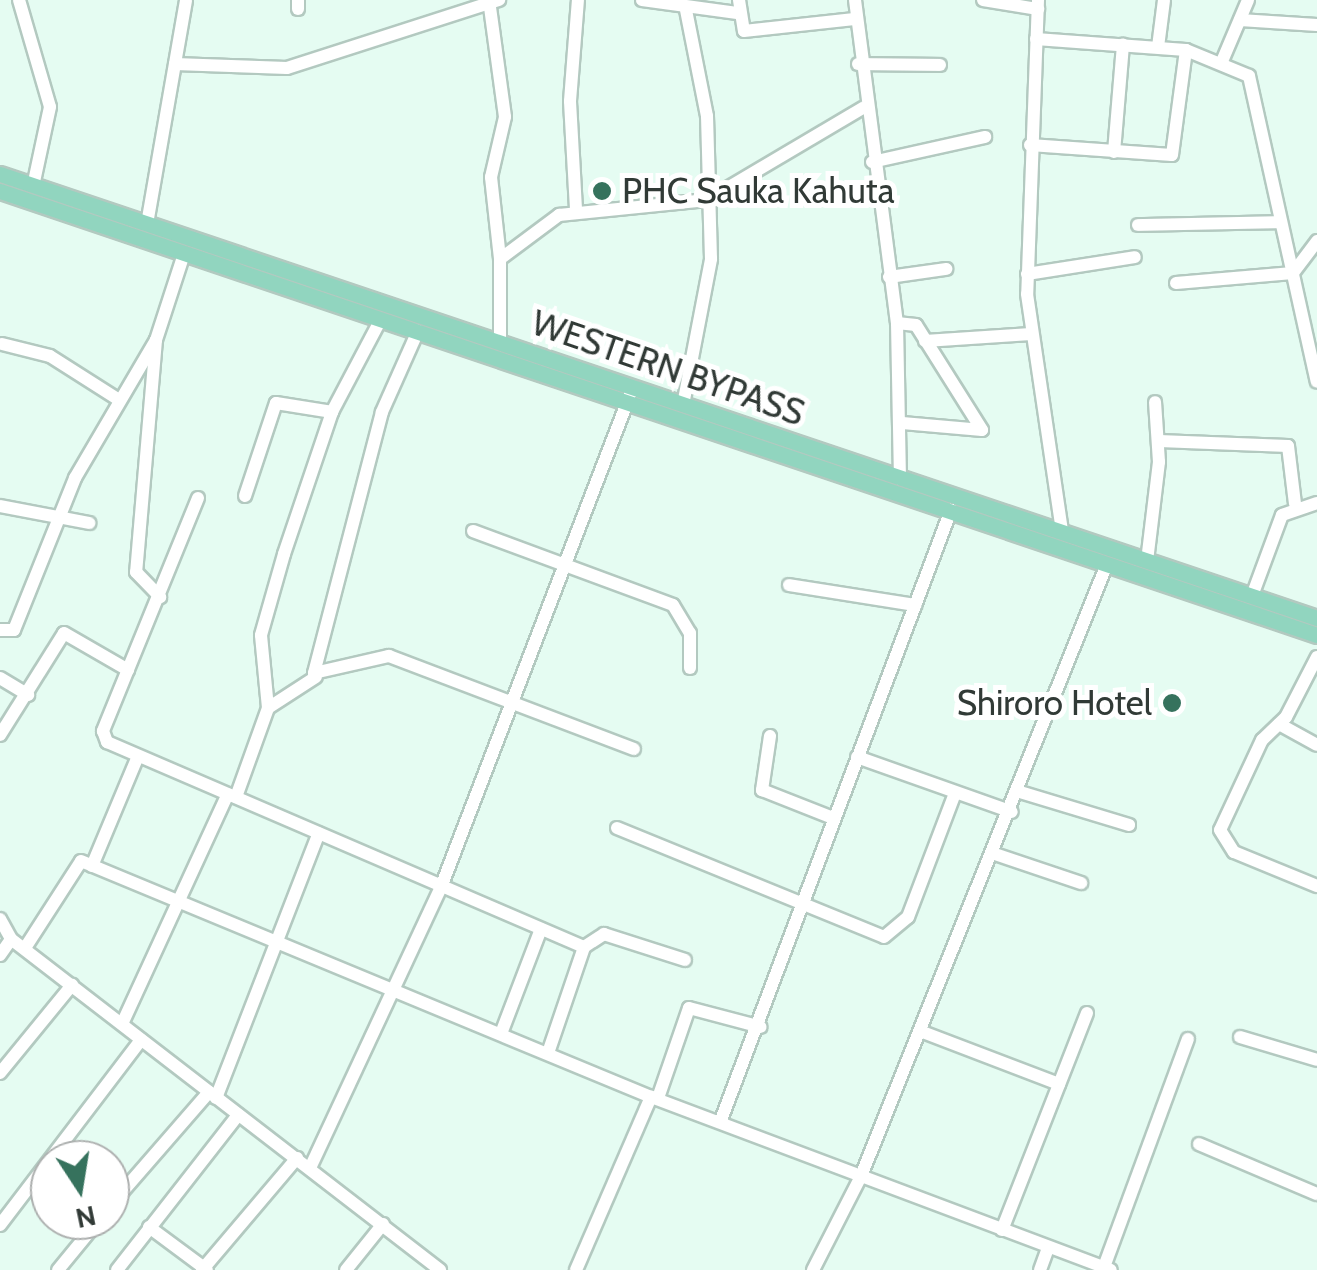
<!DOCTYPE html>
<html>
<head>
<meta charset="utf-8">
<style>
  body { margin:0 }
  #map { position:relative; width:1317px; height:1270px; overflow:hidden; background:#e5fcf2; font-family:Cabin,sans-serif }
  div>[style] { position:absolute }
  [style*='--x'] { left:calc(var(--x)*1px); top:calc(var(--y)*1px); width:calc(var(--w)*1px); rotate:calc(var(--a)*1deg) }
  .roads { filter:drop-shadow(2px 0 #b3c9c0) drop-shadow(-2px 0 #b3c9c0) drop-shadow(0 2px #b3c9c0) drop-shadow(0 -2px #b3c9c0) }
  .minor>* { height:12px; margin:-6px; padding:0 6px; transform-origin:6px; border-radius:6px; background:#fff }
  .major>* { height:15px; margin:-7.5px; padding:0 7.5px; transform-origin:7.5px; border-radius:7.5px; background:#91d5bf }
  .dots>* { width:28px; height:28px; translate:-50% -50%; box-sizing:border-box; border:5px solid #fff; border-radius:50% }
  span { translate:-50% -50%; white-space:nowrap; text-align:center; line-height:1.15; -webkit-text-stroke:10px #fff; paint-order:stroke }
  .poi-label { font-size:35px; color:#313a36 }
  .left { translate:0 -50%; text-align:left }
  .right { translate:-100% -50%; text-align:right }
  .street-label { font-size:35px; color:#313a36 }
  .north { position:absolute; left:30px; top:1140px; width:100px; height:100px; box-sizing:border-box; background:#fff; border:2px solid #adb0af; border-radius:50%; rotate:168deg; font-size:28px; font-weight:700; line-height:40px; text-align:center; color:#313a36 }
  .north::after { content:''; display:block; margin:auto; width:35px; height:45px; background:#36725d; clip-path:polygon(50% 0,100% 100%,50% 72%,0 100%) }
</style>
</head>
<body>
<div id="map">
  <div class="roads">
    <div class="minor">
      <div style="--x:19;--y:0;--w:111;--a:73.8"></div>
      <div style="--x:50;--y:107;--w:81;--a:102.1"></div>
      <div style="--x:489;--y:0;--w:118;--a:82.2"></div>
      <div style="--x:505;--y:117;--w:62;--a:103.1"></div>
      <div style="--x:491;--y:177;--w:82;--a:83.7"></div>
      <div style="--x:642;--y:0;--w:96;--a:7.8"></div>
      <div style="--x:739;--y:0;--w:31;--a:81"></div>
      <div style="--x:744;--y:31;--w:111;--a:-6.2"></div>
      <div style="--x:855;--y:0;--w:326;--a:82.6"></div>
      <div style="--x:897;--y:323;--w:156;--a:88.9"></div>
      <div style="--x:983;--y:0;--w:56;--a:9.3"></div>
      <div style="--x:1038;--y:0;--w:294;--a:92.1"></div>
      <div style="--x:1027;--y:294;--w:240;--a:81.6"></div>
      <div style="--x:298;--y:9;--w:9;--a:-90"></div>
      <div style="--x:1240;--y:20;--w:77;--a:3.7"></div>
      <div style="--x:1036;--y:39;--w:150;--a:4.2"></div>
      <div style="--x:1186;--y:50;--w:68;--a:22.4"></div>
      <div style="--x:1249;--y:76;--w:313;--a:77.5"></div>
      <div style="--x:1158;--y:47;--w:47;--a:-82.7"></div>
      <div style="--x:1223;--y:59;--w:64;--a:-67"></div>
      <div style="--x:175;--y:64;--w:112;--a:2"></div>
      <div style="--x:287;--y:68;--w:223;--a:-17.8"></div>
      <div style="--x:858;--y:64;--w:82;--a:0.7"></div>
      <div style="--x:1030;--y:145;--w:142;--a:4"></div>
      <div style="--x:1172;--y:155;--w:106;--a:-82.4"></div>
      <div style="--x:1114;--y:152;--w:108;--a:-85.2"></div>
      <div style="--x:872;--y:162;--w:116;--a:-12.5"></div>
      <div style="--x:576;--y:209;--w:108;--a:-93.2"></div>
      <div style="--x:570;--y:101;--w:101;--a:-85.5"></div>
      <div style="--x:147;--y:224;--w:227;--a:-80.1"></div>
      <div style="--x:1138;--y:225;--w:143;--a:-1.2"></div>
      <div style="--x:1027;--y:274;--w:109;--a:-8.9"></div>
      <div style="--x:889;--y:277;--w:58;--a:-8"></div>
      <div style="--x:1176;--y:283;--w:117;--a:-4.9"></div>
      <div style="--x:1293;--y:273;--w:40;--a:-53"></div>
      <div style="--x:897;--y:323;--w:19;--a:6"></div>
      <div style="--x:916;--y:325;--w:124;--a:57.8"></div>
      <div style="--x:982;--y:430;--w:80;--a:-175"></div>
      <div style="--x:418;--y:331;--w:89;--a:114"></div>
      <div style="--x:382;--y:412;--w:270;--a:104.6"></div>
      <div style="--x:314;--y:673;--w:77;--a:-12.8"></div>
      <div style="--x:389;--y:656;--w:262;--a:20.8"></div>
      <div style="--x:156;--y:340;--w:90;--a:-72"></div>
      <div style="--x:925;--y:341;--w:106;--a:-3.8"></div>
      <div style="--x:500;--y:343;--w:84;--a:-90"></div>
      <div style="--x:500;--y:259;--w:74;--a:-36.7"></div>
      <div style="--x:559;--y:215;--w:149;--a:-5.8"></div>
      <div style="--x:707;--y:200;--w:182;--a:-30.6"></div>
      <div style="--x:2;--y:344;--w:49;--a:14"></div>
      <div style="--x:50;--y:356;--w:82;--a:32.5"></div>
      <div style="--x:683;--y:405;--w:149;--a:-79.1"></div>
      <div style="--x:711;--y:259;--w:143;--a:-91.6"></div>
      <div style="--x:707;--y:116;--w:108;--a:-101.2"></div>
      <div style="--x:1159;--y:441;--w:129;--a:2.2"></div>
      <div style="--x:1288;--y:446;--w:58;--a:83.1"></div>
      <div style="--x:245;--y:496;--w:98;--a:-71.6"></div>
      <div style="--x:276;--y:403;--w:57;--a:9.1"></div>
      <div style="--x:198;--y:498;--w:252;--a:112.2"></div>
      <div style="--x:103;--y:731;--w:12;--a:70"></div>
      <div style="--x:107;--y:742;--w:519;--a:23.26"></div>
      <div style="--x:584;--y:947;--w:24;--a:-33"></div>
      <div style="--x:604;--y:934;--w:85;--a:17.8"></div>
      <div style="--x:0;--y:506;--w:91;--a:10.8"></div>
      <div style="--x:473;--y:531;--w:213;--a:20.3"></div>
      <div style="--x:673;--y:605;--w:33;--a:59"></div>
      <div style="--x:690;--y:633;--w:35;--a:90"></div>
      <div style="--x:1147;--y:561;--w:100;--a:-83.1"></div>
      <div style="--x:1159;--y:462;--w:60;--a:-93.8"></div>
      <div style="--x:789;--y:585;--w:128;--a:9"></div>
      <div style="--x:1252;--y:596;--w:86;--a:-69.7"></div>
      <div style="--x:1282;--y:515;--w:37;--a:-19"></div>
      <div style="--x:0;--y:630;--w:14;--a:0"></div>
      <div style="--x:14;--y:630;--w:164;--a:-68.1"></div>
      <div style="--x:75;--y:478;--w:160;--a:-59.6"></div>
      <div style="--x:156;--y:340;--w:233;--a:94.9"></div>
      <div style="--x:136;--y:572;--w:35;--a:46"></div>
      <div style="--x:1317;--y:657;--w:68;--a:117.3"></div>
      <div style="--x:1286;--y:717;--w:33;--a:136"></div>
      <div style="--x:1262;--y:740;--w:99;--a:115"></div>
      <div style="--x:1220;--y:830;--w:26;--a:58"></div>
      <div style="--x:1234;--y:852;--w:90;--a:22.3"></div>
      <div style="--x:0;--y:678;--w:33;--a:31"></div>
      <div style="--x:268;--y:708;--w:57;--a:-32.9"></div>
      <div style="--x:1279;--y:724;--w:43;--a:28.9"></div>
      <div style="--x:0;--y:735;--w:120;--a:-57.9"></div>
      <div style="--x:64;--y:633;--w:74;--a:30"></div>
      <div style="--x:770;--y:736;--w:55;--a:98.4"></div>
      <div style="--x:762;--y:790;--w:76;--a:21.5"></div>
      <div style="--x:857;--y:757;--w:164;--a:19.5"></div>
      <div style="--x:1020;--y:792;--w:114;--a:16.8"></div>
      <div style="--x:236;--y:797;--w:95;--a:-70.2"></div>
      <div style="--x:268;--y:708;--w:73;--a:-95.5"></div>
      <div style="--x:261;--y:635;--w:84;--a:-74.1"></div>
      <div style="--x:284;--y:554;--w:150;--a:-71.3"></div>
      <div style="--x:332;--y:412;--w:105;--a:-62.2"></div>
      <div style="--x:617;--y:828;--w:288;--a:22.2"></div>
      <div style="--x:884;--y:937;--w:31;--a:-40"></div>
      <div style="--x:908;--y:917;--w:133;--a:-69.2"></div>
      <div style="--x:995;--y:854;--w:91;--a:18.6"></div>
      <div style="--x:92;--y:866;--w:119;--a:-67.3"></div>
      <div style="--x:0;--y:919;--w:23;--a:61"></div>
      <div style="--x:11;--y:939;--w:542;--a:37.65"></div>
      <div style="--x:25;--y:948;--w:103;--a:-57.2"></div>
      <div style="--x:81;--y:861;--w:617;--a:22.49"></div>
      <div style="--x:651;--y:1097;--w:491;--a:20.6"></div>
      <div style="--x:0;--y:955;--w:19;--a:-55"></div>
      <div style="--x:122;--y:1024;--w:253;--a:-65.3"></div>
      <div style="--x:502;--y:1031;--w:109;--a:-69.1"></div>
      <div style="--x:920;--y:1031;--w:149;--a:20.9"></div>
      <div style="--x:1240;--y:1037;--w:80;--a:16.6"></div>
      <div style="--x:548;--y:1053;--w:112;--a:-71.2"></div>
      <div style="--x:0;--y:1073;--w:114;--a:-50.7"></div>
      <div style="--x:216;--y:1098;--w:284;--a:-68.8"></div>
      <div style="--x:658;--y:1098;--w:95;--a:-71"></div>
      <div style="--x:689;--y:1008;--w:74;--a:14.8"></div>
      <div style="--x:721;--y:1120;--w:652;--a:-69.34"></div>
      <div style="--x:1199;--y:1144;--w:128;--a:23"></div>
      <div style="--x:310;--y:1168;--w:310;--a:-65"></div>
      <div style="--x:441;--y:887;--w:527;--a:-68.99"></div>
      <div style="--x:110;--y:1206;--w:151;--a:-49"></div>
      <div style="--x:0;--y:1225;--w:233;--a:-52.7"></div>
      <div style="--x:149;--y:1227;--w:72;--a:36.6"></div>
      <div style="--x:1002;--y:1230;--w:233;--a:-68.6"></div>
      <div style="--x:1104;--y:1267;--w:243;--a:-69.8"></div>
      <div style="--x:58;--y:1270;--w:65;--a:-50.6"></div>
      <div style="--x:117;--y:1270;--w:197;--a:-52"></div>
      <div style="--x:202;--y:1270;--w:147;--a:-49.7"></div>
      <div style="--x:346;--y:1270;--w:59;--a:-51.2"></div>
      <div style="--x:576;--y:1270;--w:189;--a:-66.6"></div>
      <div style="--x:813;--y:1270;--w:106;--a:-62.9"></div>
      <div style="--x:861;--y:1176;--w:660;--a:-68.1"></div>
      <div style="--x:1040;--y:1270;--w:23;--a:-70"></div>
    </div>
    <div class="major">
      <div style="--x:0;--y:174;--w:1390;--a:18.63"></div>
      <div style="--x:0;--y:191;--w:1390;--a:18.63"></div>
    </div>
  </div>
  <div class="dots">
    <div style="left:602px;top:191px;background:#36725d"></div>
    <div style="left:1172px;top:703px;background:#36725d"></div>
  </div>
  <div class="poi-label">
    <span class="left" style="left:622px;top:191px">PHC Sauka Kahuta</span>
    <span class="right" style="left:1152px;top:703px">Shiroro Hotel</span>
  </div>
  <div class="street-label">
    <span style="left:668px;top:368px;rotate:19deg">WESTERN BYPASS</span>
  </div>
  <div class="north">N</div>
</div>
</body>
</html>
